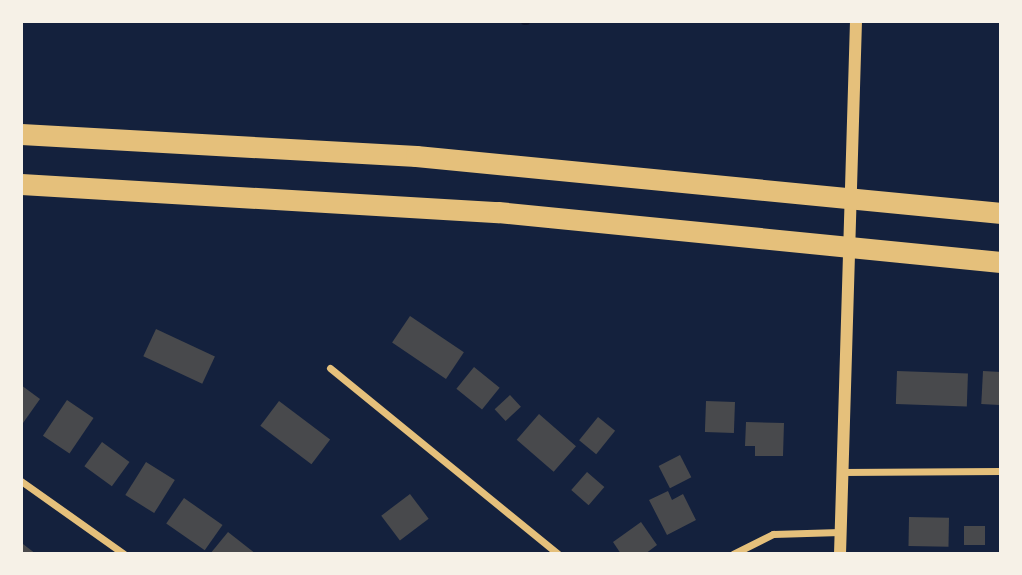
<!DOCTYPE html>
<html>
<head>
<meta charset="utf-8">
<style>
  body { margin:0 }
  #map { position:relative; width:1022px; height:575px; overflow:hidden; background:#14213d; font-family:"Open Sans",sans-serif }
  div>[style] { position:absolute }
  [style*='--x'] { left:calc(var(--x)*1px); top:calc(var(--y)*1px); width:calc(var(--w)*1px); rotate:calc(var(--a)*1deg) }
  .stream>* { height:7px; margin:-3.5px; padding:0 3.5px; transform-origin:3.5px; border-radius:3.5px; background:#0b132b }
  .building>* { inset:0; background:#48494c; transform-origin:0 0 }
  .minor>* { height:7px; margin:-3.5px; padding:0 3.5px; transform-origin:3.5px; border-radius:3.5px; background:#e5c07b }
  .tertiary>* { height:12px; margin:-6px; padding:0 6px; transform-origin:6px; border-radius:6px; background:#e5c07b }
  .motorway>* { height:21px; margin:-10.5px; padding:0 10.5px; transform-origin:10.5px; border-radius:10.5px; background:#e5c07b }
  span { translate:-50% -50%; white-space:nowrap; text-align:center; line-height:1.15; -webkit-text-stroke:7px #f6f1e7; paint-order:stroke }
  .frame { position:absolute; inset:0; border:23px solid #f6f1e7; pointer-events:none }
</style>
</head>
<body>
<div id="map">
  <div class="stream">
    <div style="--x:524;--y:21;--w:2;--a:0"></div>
  </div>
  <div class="building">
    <div style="left:410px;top:316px;width:65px;height:32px;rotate:34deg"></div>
    <div style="left:156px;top:329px;width:65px;height:30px;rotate:25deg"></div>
    <div style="left:474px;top:367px;width:33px;height:28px;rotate:39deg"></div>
    <div style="left:897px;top:371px;width:71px;height:33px;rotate:2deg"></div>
    <div style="left:983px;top:371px;width:18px;height:33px;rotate:3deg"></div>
    <div style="clip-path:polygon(21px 385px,40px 399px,23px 423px,21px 421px)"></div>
    <div style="left:510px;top:395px;width:16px;height:21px;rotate:47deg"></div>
    <div style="left:67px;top:400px;width:32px;height:43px;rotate:34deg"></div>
    <div style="left:279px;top:401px;width:64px;height:31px;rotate:37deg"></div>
    <div style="left:706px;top:401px;width:29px;height:31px;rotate:2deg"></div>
    <div style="left:539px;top:414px;width:49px;height:34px;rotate:41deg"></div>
    <div style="left:598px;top:417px;width:22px;height:30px;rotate:39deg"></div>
    <div style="clip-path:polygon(746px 422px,784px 423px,783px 456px,755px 456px,755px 446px,745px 446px)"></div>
    <div style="left:102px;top:442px;width:34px;height:30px;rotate:36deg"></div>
    <div style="left:680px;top:455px;width:25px;height:24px;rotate:63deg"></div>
    <div style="left:146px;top:462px;width:34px;height:39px;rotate:32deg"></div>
    <div style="left:587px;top:472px;width:23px;height:24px;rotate:41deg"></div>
    <div style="clip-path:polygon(668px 491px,672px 500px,683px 494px,696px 520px,667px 535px,649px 500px)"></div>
    <div style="left:410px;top:494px;width:31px;height:36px;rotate:53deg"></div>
    <div style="left:184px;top:498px;width:47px;height:31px;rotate:35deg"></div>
    <div style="left:909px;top:517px;width:40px;height:29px;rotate:1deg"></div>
    <div style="clip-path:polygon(641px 522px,657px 545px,645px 554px,621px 554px,613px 542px)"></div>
    <div style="left:964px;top:526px;width:21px;height:19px"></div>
    <div style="clip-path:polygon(228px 532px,256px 554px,210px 554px)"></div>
    <div style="clip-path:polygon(23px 544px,36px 554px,21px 554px)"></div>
  </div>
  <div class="minor">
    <div style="--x:330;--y:368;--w:294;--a:39.2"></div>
    <div style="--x:842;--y:472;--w:159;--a:-0.4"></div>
    <div style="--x:21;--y:481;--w:126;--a:35.3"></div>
    <div style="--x:733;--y:554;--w:45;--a:-26.6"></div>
    <div style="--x:773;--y:534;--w:67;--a:-1.7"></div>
  </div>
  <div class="tertiary">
    <div style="--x:840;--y:554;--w:533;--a:-88.28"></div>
  </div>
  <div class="motorway">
    <div style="--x:21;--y:134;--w:396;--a:3.2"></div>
    <div style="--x:416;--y:156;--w:588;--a:5.57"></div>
    <div style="--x:21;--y:184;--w:478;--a:3.4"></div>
    <div style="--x:498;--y:212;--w:505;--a:5.68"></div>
  </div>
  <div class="frame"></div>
</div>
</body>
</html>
